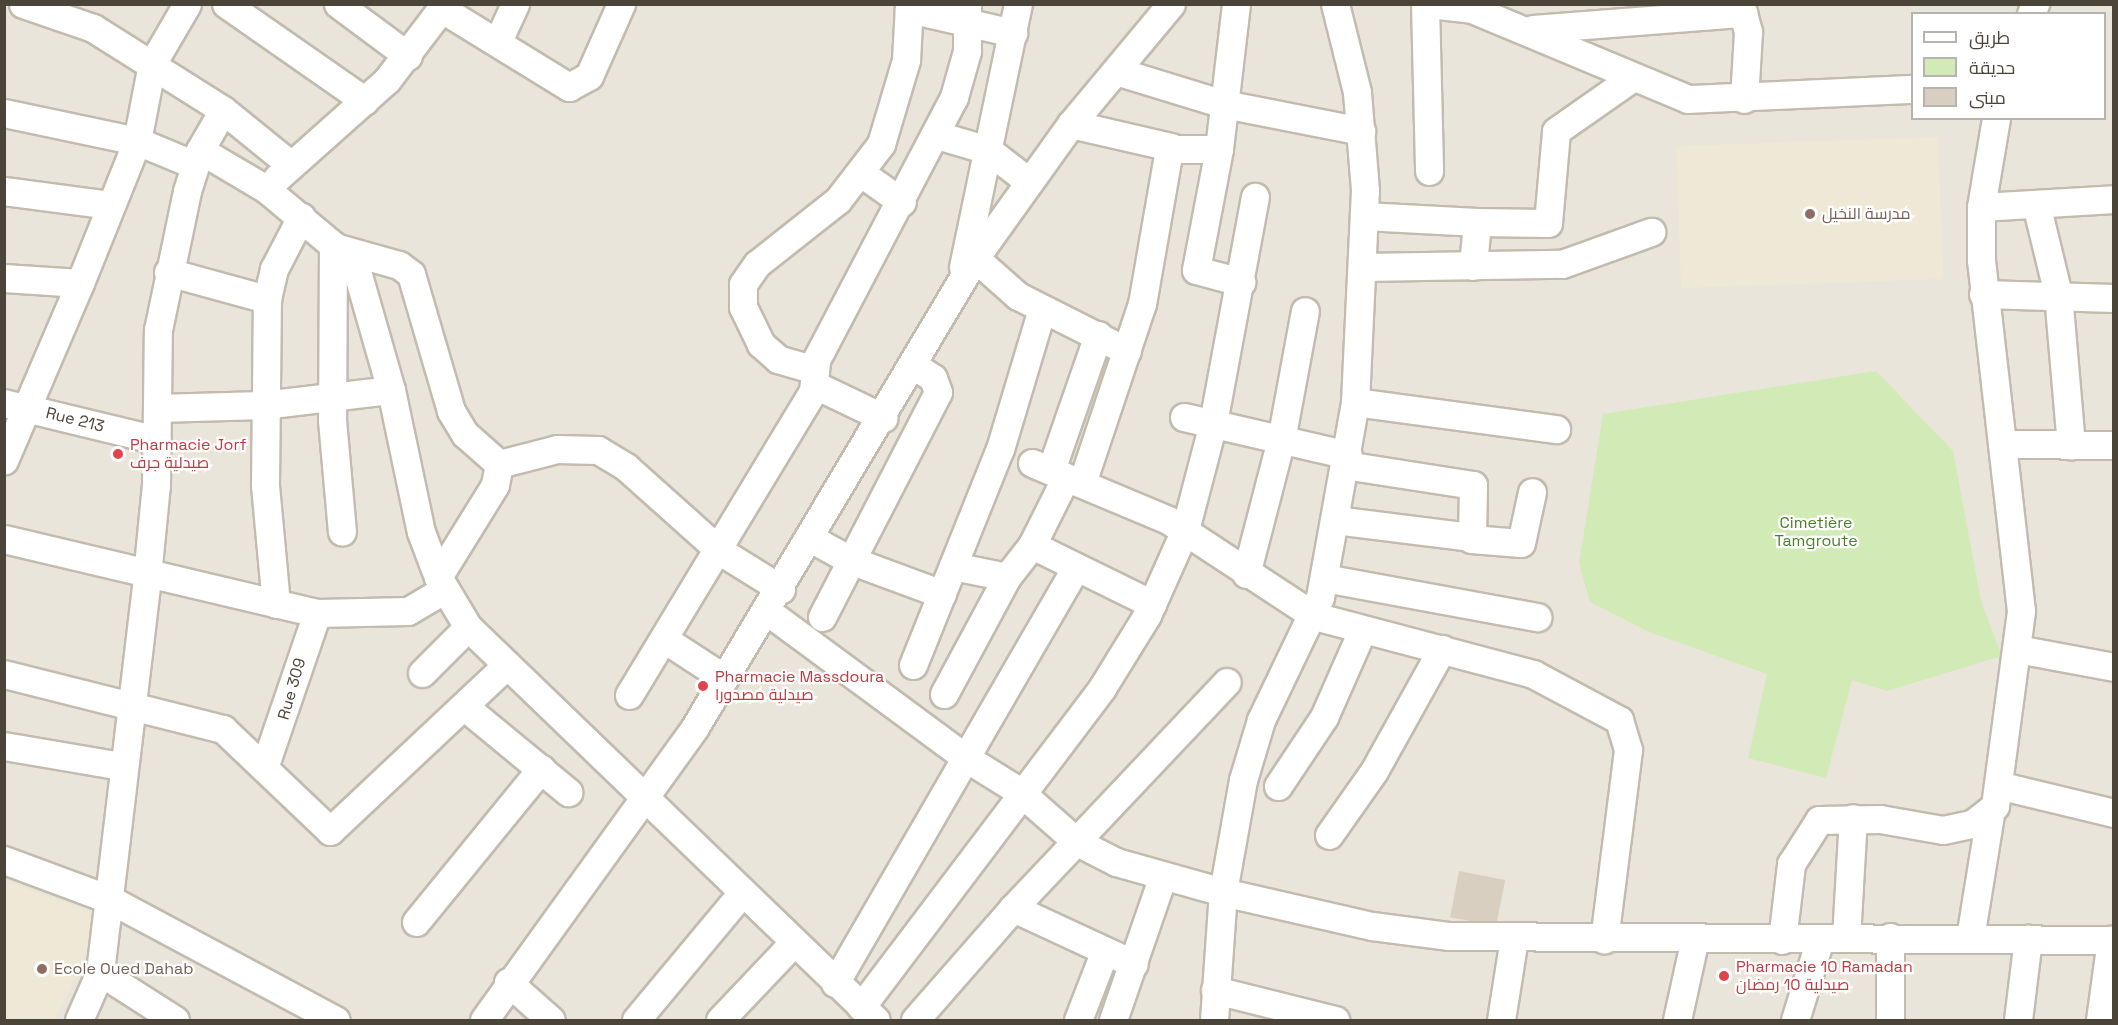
<!DOCTYPE html>
<html>
<head>
<meta charset="utf-8">
<style>
  body { margin:0 }
  #map { position:relative; width:2118px; height:1025px; overflow:hidden; background:#f6f3ec; font-family:"Space Grotesk",Cairo,sans-serif }
  div>[style] { position:absolute }
  [style*='--x'] { left:calc(var(--x)*1px); top:calc(var(--y)*1px); width:calc(var(--w)*1px); rotate:calc(var(--a)*1deg) }
  .residential>* { inset:0; background:#eae5da }
  .education>* { inset:0; background:#efe8d6; transform-origin:0 0 }
  .green>* { inset:0; background:#d2eab5 }
  .building>* { inset:0; background:#d8cfc1; transform-origin:0 0 }
  .roads { filter:drop-shadow(2px 0 #c2bbae) drop-shadow(-2px 0 #c2bbae) drop-shadow(0 2px #c2bbae) drop-shadow(0 -2px #c2bbae) }
  .minor>* { height:27px; margin:-13.5px; padding:0 13.5px; transform-origin:13.5px; border-radius:13.5px; background:#fff }
  .dots>* { width:16px; height:16px; translate:-50% -50%; box-sizing:border-box; border:3px solid #fff; border-radius:50% }
  span { translate:-50% -50%; white-space:nowrap; text-align:center; line-height:1.15; -webkit-text-stroke:4.5px #fff; paint-order:stroke }
  .education-label { font-size:16px; color:#785e54 }
  .left { translate:0 -50%; text-align:left }
  .street-label { font-size:16px; color:#4b4439 }
  .health-label { font-size:16px; color:#be3a42 }
  .park-label { font-size:16px; color:#4a7f2a }
  .frame { position:absolute; inset:0; border:6px solid #4b4439; pointer-events:none }
  .legend { position:absolute; left:1911px; top:12px; width:195px; height:108px; box-sizing:border-box; background:#fff; border:2px solid #b7b4b0; margin:0; padding:8px 10px; list-style:none; font-size:18px; color:#4b4439 }
  .legend li { display:flex; align-items:center; gap:12px; height:30px }
  .legend b { width:30px; border:2px solid #b7b4b0 }
</style>
</head>
<body>
<div id="map">
  <div class="residential">
    <div style="clip-path:polygon(evenodd,5px 5px,2113px 5px,2113px 1020px,5px 1020px,5px 5px,1912px 14px,2104px 14px,2104px 118px,1912px 118px,1912px 14px)"></div>
  </div>
  <div class="education">
    <div style="left:1938px;top:137px;width:142px;height:262px;rotate:88deg"></div>
    <div style="clip-path:polygon(4px 880px,102px 917px,55px 1020px,5px 1020px)"></div>
  </div>
  <div class="green">
    <div style="clip-path:polygon(1876px 371px,1953px 451px,1981px 601px,2002px 656px,1887px 691px,1852px 680px,1826px 778px,1748px 758px,1767px 674px,1649px 632px,1590px 602px,1579px 563px,1603px 414px)"></div>
  </div>
  <div class="building">
    <div style="left:1459px;top:871px;width:47px;height:47px;rotate:11deg"></div>
  </div>
  <div class="roads">
    <div class="minor">
      <div style="--x:23;--y:4;--w:74;--a:18.9"></div>
      <div style="--x:93;--y:28;--w:154;--a:32.2"></div>
      <div style="--x:223;--y:110;--w:87;--a:39"></div>
      <div style="--x:226;--y:4;--w:169;--a:34.9"></div>
      <div style="--x:338;--y:4;--w:87;--a:36.6"></div>
      <div style="--x:1236;--y:4;--w:146;--a:96.7"></div>
      <div style="--x:1219;--y:149;--w:123;--a:100.8"></div>
      <div style="--x:1196;--y:270;--w:47;--a:14.9"></div>
      <div style="--x:1425;--y:4;--w:167;--a:88.6"></div>
      <div style="--x:1429;--y:4;--w:43;--a:6.6"></div>
      <div style="--x:1472;--y:9;--w:234;--a:22.6"></div>
      <div style="--x:1688;--y:99;--w:224;--a:-2.6"></div>
      <div style="--x:442;--y:9;--w:149;--a:31.6"></div>
      <div style="--x:569;--y:87;--w:23;--a:-29"></div>
      <div style="--x:589;--y:76;--w:79;--a:-66"></div>
      <div style="--x:909;--y:9;--w:107;--a:13"></div>
      <div style="--x:2031;--y:14;--w:11;--a:-68"></div>
      <div style="--x:1533;--y:29;--w:211;--a:-4.4"></div>
      <div style="--x:1743;--y:13;--w:20;--a:75"></div>
      <div style="--x:1748;--y:32;--w:67;--a:93.4"></div>
      <div style="--x:498;--y:41;--w:41;--a:-65.3"></div>
      <div style="--x:1116;--y:71;--w:113;--a:17"></div>
      <div style="--x:1224;--y:104;--w:140;--a:11.1"></div>
      <div style="--x:4;--y:113;--w:136;--a:11.9"></div>
      <div style="--x:137;--y:141;--w:78;--a:-79"></div>
      <div style="--x:152;--y:64;--w:69;--a:-59.7"></div>
      <div style="--x:1071;--y:124;--w:103;--a:13"></div>
      <div style="--x:937;--y:135;--w:53;--a:16.4"></div>
      <div style="--x:988;--y:150;--w:51;--a:37.8"></div>
      <div style="--x:200;--y:150;--w:77;--a:30.6"></div>
      <div style="--x:266;--y:189;--w:87;--a:39.9"></div>
      <div style="--x:333;--y:245;--w:175;--a:90.3"></div>
      <div style="--x:332;--y:420;--w:112;--a:84.9"></div>
      <div style="--x:861;--y:173;--w:50;--a:35.3"></div>
      <div style="--x:277;--y:178;--w:147;--a:-41.7"></div>
      <div style="--x:387;--y:80;--w:96;--a:-52.7"></div>
      <div style="--x:4;--y:191;--w:108;--a:7.5"></div>
      <div style="--x:2036;--y:204;--w:93;--a:76.3"></div>
      <div style="--x:2058;--y:294;--w:152;--a:85.1"></div>
      <div style="--x:1981;--y:207;--w:133;--a:-3.4"></div>
      <div style="--x:1364;--y:216;--w:113;--a:3"></div>
      <div style="--x:338;--y:248;--w:63;--a:15.6"></div>
      <div style="--x:399;--y:265;--w:15;--a:37"></div>
      <div style="--x:411;--y:274;--w:143;--a:73.7"></div>
      <div style="--x:451;--y:411;--w:27;--a:59"></div>
      <div style="--x:465;--y:434;--w:45;--a:41.4"></div>
      <div style="--x:499;--y:464;--w:21;--a:101"></div>
      <div style="--x:495;--y:485;--w:108;--a:121.8"></div>
      <div style="--x:352;--y:254;--w:141;--a:74"></div>
      <div style="--x:391;--y:390;--w:145;--a:78.1"></div>
      <div style="--x:421;--y:532;--w:48;--a:69.3"></div>
      <div style="--x:438;--y:577;--w:58;--a:59"></div>
      <div style="--x:468;--y:627;--w:566;--a:43.93"></div>
      <div style="--x:975;--y:258;--w:57;--a:41.5"></div>
      <div style="--x:1018;--y:296;--w:122;--a:26.8"></div>
      <div style="--x:1473;--y:266;--w:44;--a:-84.8"></div>
      <div style="--x:1477;--y:222;--w:71;--a:0.8"></div>
      <div style="--x:1548;--y:223;--w:92;--a:-85"></div>
      <div style="--x:1556;--y:131;--w:94;--a:-35"></div>
      <div style="--x:963;--y:267;--w:269;--a:-78.2"></div>
      <div style="--x:1362;--y:267;--w:200;--a:-0.9"></div>
      <div style="--x:1562;--y:264;--w:95;--a:-19.8"></div>
      <div style="--x:168;--y:272;--w:103;--a:15.3"></div>
      <div style="--x:4;--y:278;--w:76;--a:3.8"></div>
      <div style="--x:80;--y:283;--w:193;--a:113.2"></div>
      <div style="--x:80;--y:283;--w:153;--a:-68.1"></div>
      <div style="--x:137;--y:141;--w:63;--a:22.5"></div>
      <div style="--x:1983;--y:294;--w:131;--a:1.7"></div>
      <div style="--x:812;--y:369;--w:35;--a:-164"></div>
      <div style="--x:778;--y:359;--w:23;--a:-139"></div>
      <div style="--x:761;--y:344;--w:41;--a:-115.9"></div>
      <div style="--x:743;--y:307;--w:23;--a:-90"></div>
      <div style="--x:743;--y:284;--w:24;--a:-55"></div>
      <div style="--x:757;--y:264;--w:103;--a:-38.3"></div>
      <div style="--x:838;--y:200;--w:71;--a:-52.5"></div>
      <div style="--x:881;--y:144;--w:88;--a:-73.4"></div>
      <div style="--x:906;--y:60;--w:56;--a:-86.9"></div>
      <div style="--x:815;--y:385;--w:76;--a:25.6"></div>
      <div style="--x:1355;--y:402;--w:203;--a:7.7"></div>
      <div style="--x:4;--y:403;--w:157;--a:13.6"></div>
      <div style="--x:157;--y:408;--w:106;--a:-1.6"></div>
      <div style="--x:263;--y:405;--w:129;--a:-6.7"></div>
      <div style="--x:1184;--y:417;--w:168;--a:13"></div>
      <div style="--x:2002;--y:444;--w:112;--a:0.5"></div>
      <div style="--x:1032;--y:463;--w:147;--a:22.7"></div>
      <div style="--x:1168;--y:520;--w:175;--a:33.3"></div>
      <div style="--x:1314;--y:616;--w:227;--a:14.8"></div>
      <div style="--x:1533;--y:674;--w:98;--a:28.1"></div>
      <div style="--x:1619;--y:720;--w:31;--a:73"></div>
      <div style="--x:1628;--y:750;--w:191;--a:97.2"></div>
      <div style="--x:499;--y:464;--w:60;--a:-14.5"></div>
      <div style="--x:557;--y:449;--w:41;--a:1.4"></div>
      <div style="--x:598;--y:450;--w:33;--a:31"></div>
      <div style="--x:626;--y:467;--w:126;--a:41.8"></div>
      <div style="--x:720;--y:551;--w:72;--a:31.9"></div>
      <div style="--x:1051;--y:470;--w:143;--a:-70.8"></div>
      <div style="--x:1066;--y:477;--w:76;--a:116.6"></div>
      <div style="--x:1032;--y:545;--w:134;--a:26.2"></div>
      <div style="--x:1082;--y:483;--w:189;--a:-71.5"></div>
      <div style="--x:1142;--y:304;--w:157;--a:-80.1"></div>
      <div style="--x:1169;--y:149;--w:50;--a:0"></div>
      <div style="--x:1335;--y:520;--w:138;--a:7.1"></div>
      <div style="--x:1472;--y:537;--w:52;--a:-88.9"></div>
      <div style="--x:1473;--y:485;--w:129;--a:-171.1"></div>
      <div style="--x:810;--y:538;--w:46;--a:28.8"></div>
      <div style="--x:850;--y:560;--w:98;--a:20.3"></div>
      <div style="--x:4;--y:539;--w:322;--a:13.3"></div>
      <div style="--x:317;--y:613;--w:91;--a:-1.3"></div>
      <div style="--x:408;--y:611;--w:43;--a:-30.7"></div>
      <div style="--x:1471;--y:539;--w:50;--a:4.6"></div>
      <div style="--x:1521;--y:543;--w:52;--a:-77.8"></div>
      <div style="--x:953;--y:566;--w:55;--a:11.5"></div>
      <div style="--x:1246;--y:574;--w:138;--a:-75.4"></div>
      <div style="--x:1281;--y:440;--w:131;--a:-79.5"></div>
      <div style="--x:1324;--y:578;--w:217;--a:10.4"></div>
      <div style="--x:276;--y:604;--w:120;--a:-95.3"></div>
      <div style="--x:265;--y:485;--w:186;--a:-89.4"></div>
      <div style="--x:267;--y:299;--w:31;--a:-77"></div>
      <div style="--x:274;--y:269;--w:59;--a:-62.6"></div>
      <div style="--x:768;--y:612;--w:246;--a:36.4"></div>
      <div style="--x:966;--y:758;--w:62;--a:31.9"></div>
      <div style="--x:1019;--y:791;--w:77;--a:41.3"></div>
      <div style="--x:1077;--y:842;--w:44;--a:27.1"></div>
      <div style="--x:1116;--y:862;--w:111;--a:15.7"></div>
      <div style="--x:1223;--y:892;--w:153;--a:12.9"></div>
      <div style="--x:1372;--y:926;--w:78;--a:7.4"></div>
      <div style="--x:1449;--y:936;--w:665;--a:0.34"></div>
      <div style="--x:822;--y:617;--w:253;--a:-62.7"></div>
      <div style="--x:938;--y:392;--w:15;--a:-110"></div>
      <div style="--x:933;--y:378;--w:24;--a:-147"></div>
      <div style="--x:664;--y:639;--w:72;--a:33"></div>
      <div style="--x:2017;--y:649;--w:99;--a:10.5"></div>
      <div style="--x:913;--y:665;--w:233;--a:-68.1"></div>
      <div style="--x:1000;--y:449;--w:146;--a:-73.3"></div>
      <div style="--x:422;--y:673;--w:65;--a:-45"></div>
      <div style="--x:4;--y:674;--w:226;--a:14.1"></div>
      <div style="--x:223;--y:729;--w:148;--a:43.6"></div>
      <div style="--x:330;--y:831;--w:243;--a:-43.2"></div>
      <div style="--x:944;--y:694;--w:133;--a:-61.7"></div>
      <div style="--x:1007;--y:577;--w:41;--a:-52"></div>
      <div style="--x:629;--y:695;--w:355;--a:-58.8"></div>
      <div style="--x:813;--y:391;--w:31;--a:-84"></div>
      <div style="--x:816;--y:360;--w:297;--a:-62.3"></div>
      <div style="--x:954;--y:97;--w:48;--a:-74.2"></div>
      <div style="--x:967;--y:51;--w:47;--a:-90"></div>
      <div style="--x:465;--y:707;--w:134;--a:39.5"></div>
      <div style="--x:4;--y:746;--w:119;--a:9.7"></div>
      <div style="--x:265;--y:765;--w:161;--a:-71.1"></div>
      <div style="--x:1998;--y:785;--w:119;--a:13.6"></div>
      <div style="--x:1278;--y:786;--w:83;--a:-56.3"></div>
      <div style="--x:1324;--y:717;--w:94;--a:-66.2"></div>
      <div style="--x:1329;--y:835;--w:78;--a:-54.9"></div>
      <div style="--x:1374;--y:771;--w:140;--a:-60.9"></div>
      <div style="--x:4;--y:860;--w:112;--a:20.4"></div>
      <div style="--x:109;--y:899;--w:257;--a:28.1"></div>
      <div style="--x:1013;--y:908;--w:133;--a:24.8"></div>
      <div style="--x:416;--y:922;--w:198;--a:-50.8"></div>
      <div style="--x:1846;--y:938;--w:120;--a:-86.7"></div>
      <div style="--x:1970;--y:938;--w:126;--a:-80.8"></div>
      <div style="--x:1782;--y:940;--w:77;--a:-83.2"></div>
      <div style="--x:1791;--y:864;--w:52;--a:-57.5"></div>
      <div style="--x:1819;--y:820;--w:61;--a:-0.9"></div>
      <div style="--x:1880;--y:819;--w:64;--a:9.9"></div>
      <div style="--x:1943;--y:830;--w:30;--a:-12"></div>
      <div style="--x:1972;--y:824;--w:29;--a:-38"></div>
      <div style="--x:1995;--y:806;--w:197;--a:-82.4"></div>
      <div style="--x:2021;--y:611;--w:353;--a:-96.5"></div>
      <div style="--x:1981;--y:260;--w:53;--a:-90"></div>
      <div style="--x:1981;--y:207;--w:90;--a:-80.4"></div>
      <div style="--x:100;--y:972;--w:89;--a:32.6"></div>
      <div style="--x:508;--y:982;--w:57;--a:41.5"></div>
      <div style="--x:835;--y:983;--w:479;--a:-59.9"></div>
      <div style="--x:1215;--y:990;--w:124;--a:14"></div>
      <div style="--x:861;--y:1007;--w:400;--a:-52.9"></div>
      <div style="--x:1102;--y:688;--w:86;--a:-58.3"></div>
      <div style="--x:1147;--y:615;--w:93;--a:-65.9"></div>
      <div style="--x:1185;--y:530;--w:111;--a:-75.3"></div>
      <div style="--x:1213;--y:423;--w:230;--a:-79.5"></div>
      <div style="--x:79;--y:1020;--w:52;--a:-66.4"></div>
      <div style="--x:100;--y:972;--w:399;--a:-83.2"></div>
      <div style="--x:147;--y:576;--w:91;--a:-84.4"></div>
      <div style="--x:156;--y:485;--w:155;--a:-89.3"></div>
      <div style="--x:158;--y:330;--w:142;--a:-78.2"></div>
      <div style="--x:187;--y:191;--w:43;--a:-72.4"></div>
      <div style="--x:200;--y:150;--w:46;--a:-60.1"></div>
      <div style="--x:484;--y:1020;--w:361;--a:-54.2"></div>
      <div style="--x:695;--y:727;--w:546;--a:-59.16"></div>
      <div style="--x:975;--y:258;--w:165;--a:-54.4"></div>
      <div style="--x:1071;--y:124;--w:156;--a:-50.2"></div>
      <div style="--x:636;--y:1020;--w:165;--a:-50.2"></div>
      <div style="--x:720;--y:1020;--w:106;--a:-46.5"></div>
      <div style="--x:915;--y:1020;--w:149;--a:-48.8"></div>
      <div style="--x:1013;--y:908;--w:311;--a:-46.6"></div>
      <div style="--x:1078;--y:1020;--w:72;--a:-68.8"></div>
      <div style="--x:1113;--y:1020;--w:152;--a:-70.9"></div>
      <div style="--x:1214;--y:1020;--w:128;--a:-86"></div>
      <div style="--x:1223;--y:892;--w:114;--a:-79.9"></div>
      <div style="--x:1243;--y:780;--w:63;--a:-73.3"></div>
      <div style="--x:1261;--y:720;--w:136;--a:-64.4"></div>
      <div style="--x:1320;--y:597;--w:198;--a:-79.8"></div>
      <div style="--x:1355;--y:402;--w:212;--a:-87.3"></div>
      <div style="--x:1365;--y:190;--w:98;--a:-94.7"></div>
      <div style="--x:1357;--y:92;--w:91;--a:-104"></div>
      <div style="--x:1501;--y:1020;--w:83;--a:-81"></div>
      <div style="--x:1677;--y:1020;--w:84;--a:-77.6"></div>
      <div style="--x:1795;--y:1020;--w:85;--a:-72.8"></div>
      <div style="--x:1890;--y:1020;--w:83;--a:-90"></div>
      <div style="--x:2018;--y:1020;--w:82;--a:-83"></div>
      <div style="--x:2100;--y:1020;--w:81;--a:-82.2"></div>
    </div>
  </div>
  <div class="dots">
    <div style="left:1810px;top:214px;background:#8d6e63"></div>
    <div style="left:118px;top:454px;background:#e0444e"></div>
    <div style="left:703px;top:686px;background:#e0444e"></div>
    <div style="left:42px;top:969px;background:#8d6e63"></div>
    <div style="left:1724px;top:976px;background:#e0444e"></div>
  </div>
  <div class="education-label">
    <span class="left" style="left:1822px;top:214px">مدرسة النخيل</span>
    <span class="left" style="left:54px;top:969px">Ecole Oued Dahab</span>
  </div>
  <div class="street-label">
    <span style="left:75px;top:420px;rotate:14deg">Rue 213</span>
    <span style="left:292px;top:689px;rotate:-74deg">Rue 309</span>
  </div>
  <div class="health-label">
    <span class="left" style="left:130px;top:454px">Pharmacie Jorf<br>صيدلية جرف</span>
    <span class="left" style="left:715px;top:686px">Pharmacie Massdoura<br>صيدلية مصدورا</span>
    <span class="left" style="left:1736px;top:976px">Pharmacie 10 Ramadan<br>صيدلية 10 رمضان</span>
  </div>
  <div class="park-label">
    <span style="left:1816px;top:532px">Cimetière<br>Tamgroute</span>
  </div>
  <div class="frame"></div>
  <ul class="legend">
  <li><b style="height:8px;background:#fff"></b>طريق</li>
  <li><b style="height:16px;background:#d2eab5"></b>حديقة</li>
  <li><b style="height:16px;background:#d8cfc1"></b>مبنى</li>
  </ul>
</div>
</body>
</html>
